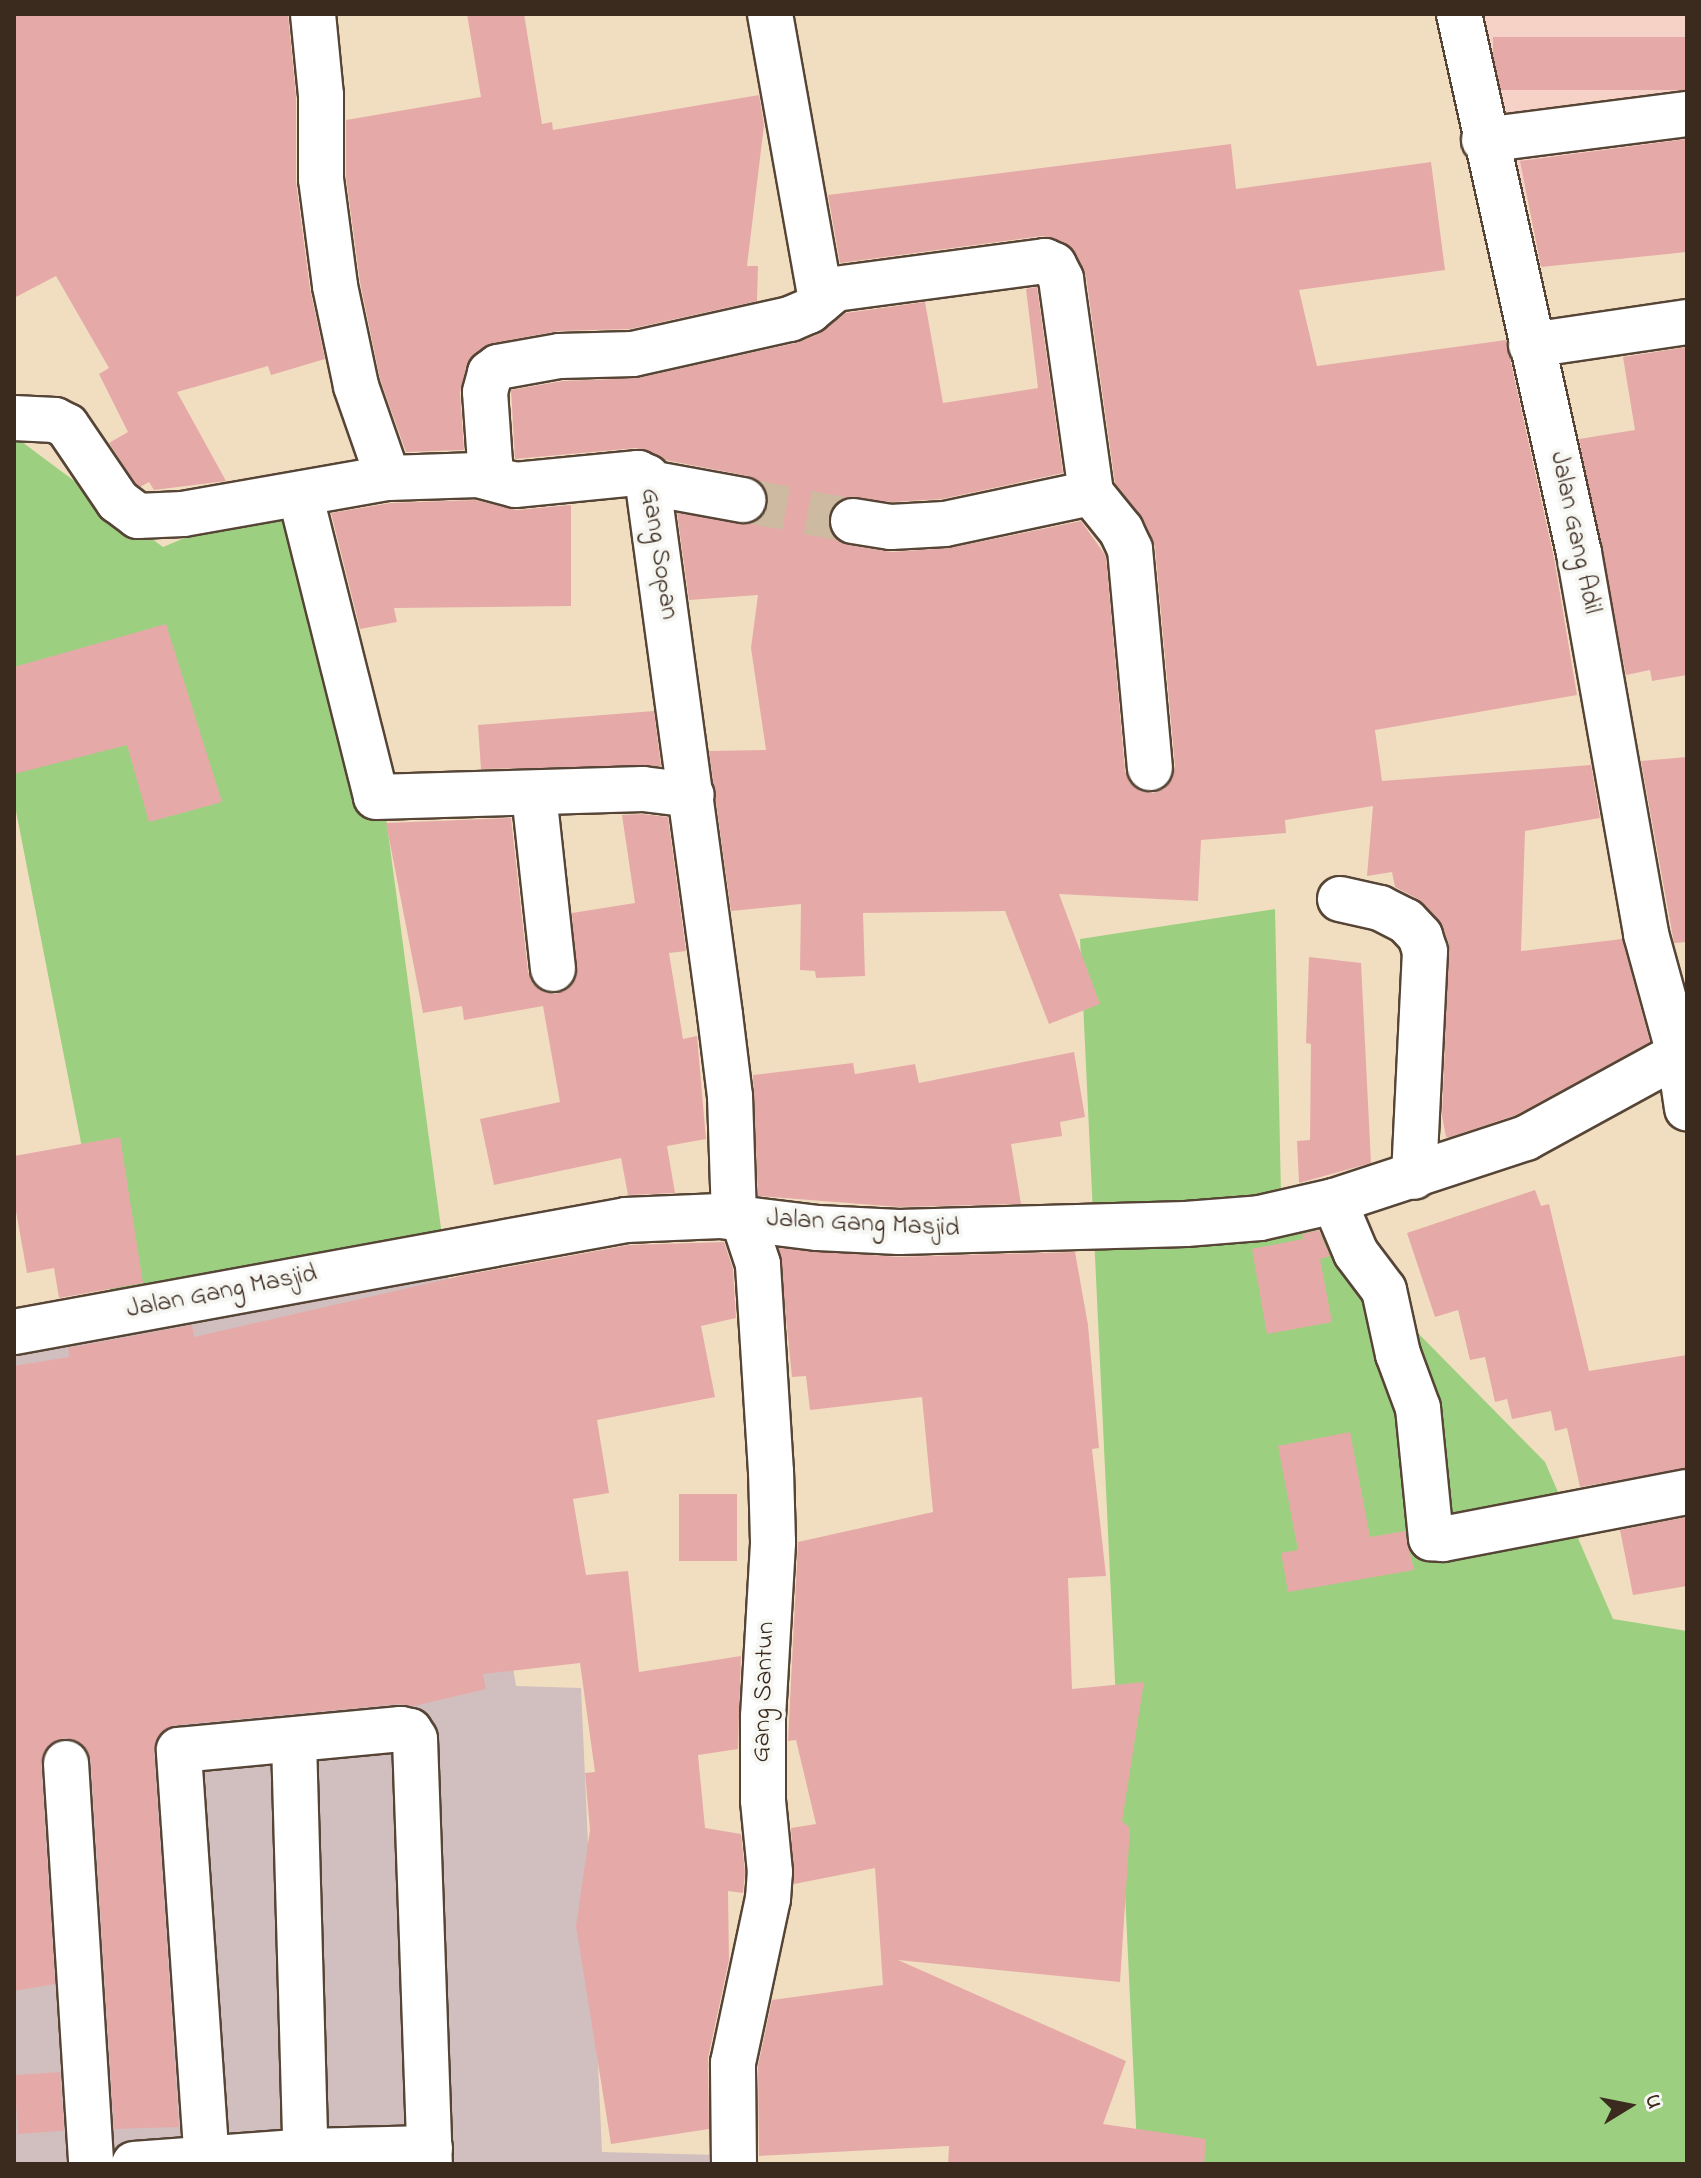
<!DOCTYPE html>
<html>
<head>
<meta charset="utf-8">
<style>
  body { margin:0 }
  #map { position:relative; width:1701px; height:2178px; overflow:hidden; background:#f1dec1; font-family:"Indie Flower",sans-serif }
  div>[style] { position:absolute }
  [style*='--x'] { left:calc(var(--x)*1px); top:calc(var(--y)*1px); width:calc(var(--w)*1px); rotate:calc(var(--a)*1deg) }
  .built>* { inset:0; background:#f6d1c5 }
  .industrial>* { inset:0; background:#d1bfbf }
  .green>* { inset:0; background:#9cd080 }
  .building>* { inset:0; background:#e5aaa8; transform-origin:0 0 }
  .minor-tunnel>* { height:44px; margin-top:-22px; transform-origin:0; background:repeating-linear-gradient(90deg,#cdbaa0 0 44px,transparent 0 66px) }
  .roads { filter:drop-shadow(2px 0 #564536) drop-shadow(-2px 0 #564536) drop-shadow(0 2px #564536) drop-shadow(0 -2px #564536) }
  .minor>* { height:44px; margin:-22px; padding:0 22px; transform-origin:22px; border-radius:22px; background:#fff }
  span { translate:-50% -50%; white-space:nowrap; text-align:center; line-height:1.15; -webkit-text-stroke:8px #f6f6f2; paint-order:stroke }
  .street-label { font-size:26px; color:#3b2a1e }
  .frame { position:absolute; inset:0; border:16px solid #3b2a1e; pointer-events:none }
  .north { position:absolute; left:1589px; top:2066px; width:80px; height:80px; -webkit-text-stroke:6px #f6f6f2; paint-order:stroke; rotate:80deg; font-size:22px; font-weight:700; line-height:32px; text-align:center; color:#3b2a1e }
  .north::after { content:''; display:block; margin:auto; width:28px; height:36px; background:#3b2a1e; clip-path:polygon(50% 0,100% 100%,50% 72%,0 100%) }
</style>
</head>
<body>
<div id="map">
  <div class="built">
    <div style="clip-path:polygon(1475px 14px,1687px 14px,1687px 184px,1508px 203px)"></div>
  </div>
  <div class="industrial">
    <div style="clip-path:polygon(445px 1258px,516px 1686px,581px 1688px,602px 2152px,718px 2155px,719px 2164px,14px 2164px,14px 1320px)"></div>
  </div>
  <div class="green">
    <div style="clip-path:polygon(14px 436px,163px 547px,279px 499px,385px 810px,445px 1258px,113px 1306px,14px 801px)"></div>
    <div style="clip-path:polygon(1275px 909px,1281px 1194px,1545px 1462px,1613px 1619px,1687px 1631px,1687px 2164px,1184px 2164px,1137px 2147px,1080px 939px)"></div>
  </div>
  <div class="building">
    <div style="clip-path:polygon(14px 14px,288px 14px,296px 96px,296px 182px,310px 289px,325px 359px,271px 375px,268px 366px,177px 392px,226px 481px,154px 490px,149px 482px,140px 487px,136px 484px,109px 443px,128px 432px,99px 374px,109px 368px,56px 276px,14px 298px)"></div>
    <div style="clip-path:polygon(467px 14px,524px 14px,542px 124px,552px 122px,553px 130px,759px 95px,764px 125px,747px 266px,758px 266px,757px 301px,630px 329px,559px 331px,493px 343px,475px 353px,466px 367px,460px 393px,464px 450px,406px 452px,380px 379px,360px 282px,346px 177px,346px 120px,481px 97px)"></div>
    <div style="left:1687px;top:37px;width:53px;height:194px;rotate:90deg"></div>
    <div style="clip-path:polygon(1687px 139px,1687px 252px,1541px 267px,1520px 161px)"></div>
    <div style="clip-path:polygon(1231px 144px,1236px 189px,1431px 162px,1445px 270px,1299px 290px,1317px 366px,1506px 340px,1554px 558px,1577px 695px,1375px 730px,1382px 781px,1591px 765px,1600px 818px,1525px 831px,1521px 951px,1622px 939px,1650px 1042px,1516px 1115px,1450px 1137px,1446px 1137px,1442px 1116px,1449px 943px,1438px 919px,1418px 899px,1395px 887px,1392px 872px,1367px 876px,1373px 806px,1285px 820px,1286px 833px,1201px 840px,1198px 901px,1059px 894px,1100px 1004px,1049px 1024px,1005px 911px,863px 913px,865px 976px,816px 978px,815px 971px,800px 970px,801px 904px,731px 911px,709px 751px,766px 750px,751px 648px,758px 595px,689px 600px,677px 513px,751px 524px,761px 517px,767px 505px,766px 491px,759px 481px,748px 476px,665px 460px,636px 448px,515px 459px,511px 390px,563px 381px,638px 378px,796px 343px,819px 334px,846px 313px,925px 302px,943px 403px,1038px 388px,1026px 289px,1037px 287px,1063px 473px,942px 499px,892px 502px,845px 497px,833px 506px,829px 516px,829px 529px,837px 540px,848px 545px,892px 552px,950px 548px,1081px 521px,1106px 556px,1125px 771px,1130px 783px,1140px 791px,1153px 793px,1164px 789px,1172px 779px,1175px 766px,1155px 547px,1143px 519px,1115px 483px,1086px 276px,1076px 254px,1064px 242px,1042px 236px,840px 263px,828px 195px)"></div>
    <div style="clip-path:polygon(1687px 347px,1687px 675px,1652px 681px,1650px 670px,1626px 675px,1579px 439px,1635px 430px,1623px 357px)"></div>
    <div style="clip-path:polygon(475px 500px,517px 510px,571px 505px,571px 606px,394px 608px,397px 622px,360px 629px,331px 513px,391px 503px)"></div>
    <div style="clip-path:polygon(166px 624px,222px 802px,149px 822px,127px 745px,14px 774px,14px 667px)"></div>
    <div style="clip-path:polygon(654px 711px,661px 766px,481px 769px,478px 725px)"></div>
    <div style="clip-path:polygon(1687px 757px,1687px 942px,1674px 943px,1641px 761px)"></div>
    <div style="clip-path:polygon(642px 814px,668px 817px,686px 951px,669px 953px,683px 1039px,697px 1036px,706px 1139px,667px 1146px,675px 1193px,628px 1195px,621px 1158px,494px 1185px,480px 1119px,560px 1102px,543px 1006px,464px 1020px,462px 1006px,423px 1013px,386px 823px,511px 818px,528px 972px,533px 984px,544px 992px,555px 994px,568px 989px,576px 978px,572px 913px,635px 903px,622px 815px)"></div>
    <div style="clip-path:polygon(1309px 957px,1361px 963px,1371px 1163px,1299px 1183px,1297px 1141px,1310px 1140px,1311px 1044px,1306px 1043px)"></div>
    <div style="clip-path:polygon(1074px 1052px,1085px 1117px,1060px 1122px,1062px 1136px,1011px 1144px,1021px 1204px,899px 1207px,758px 1196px,753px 1075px,853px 1063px,855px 1074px,915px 1064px,919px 1083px)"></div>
    <div style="clip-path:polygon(120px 1137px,143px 1283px,59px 1298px,54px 1268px,27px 1273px,14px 1200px,14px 1156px)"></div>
    <div style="clip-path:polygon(1535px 1190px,1541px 1206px,1549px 1204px,1589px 1371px,1687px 1355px,1687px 1468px,1580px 1487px,1567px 1428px,1555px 1431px,1551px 1411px,1512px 1419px,1507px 1399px,1495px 1402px,1485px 1357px,1470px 1360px,1458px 1310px,1435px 1317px,1407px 1233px)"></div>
    <div style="clip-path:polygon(1319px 1230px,1330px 1256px,1320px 1259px,1332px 1322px,1267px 1334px,1252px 1249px,1303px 1239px,1302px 1234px)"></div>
    <div style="clip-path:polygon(724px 1242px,733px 1269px,736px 1318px,701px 1326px,715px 1397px,597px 1420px,609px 1493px,573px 1499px,586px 1575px,628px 1571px,639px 1672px,741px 1656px,738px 1749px,698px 1755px,705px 1828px,741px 1834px,745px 1872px,743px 1893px,728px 1891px,729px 1960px,708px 2058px,709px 2129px,611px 2144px,576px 1926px,590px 1830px,585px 1773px,595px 1772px,580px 1663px,483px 1674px,486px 1689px,414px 1706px,399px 1704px,177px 1725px,164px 1730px,156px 1740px,154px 1752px,179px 2127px,114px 2129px,91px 1761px,86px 1749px,76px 1740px,64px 1738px,52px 1743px,43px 1753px,41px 1764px,55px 1984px,14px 1991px,14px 1366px,69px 1357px,68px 1348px,192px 1325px,194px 1337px,465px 1275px,629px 1245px)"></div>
    <div style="clip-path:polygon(779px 1248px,898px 1257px,1075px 1252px,1088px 1325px,1099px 1448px,1092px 1449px,1106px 1576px,1068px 1578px,1072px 1689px,1144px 1682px,1122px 1821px,1130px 1828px,1120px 1982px,898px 1960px,1126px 2061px,1103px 2124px,1206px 2139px,1204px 2164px,948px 2164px,949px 2146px,759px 2156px,758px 2066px,772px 2000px,883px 1985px,875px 1868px,794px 1884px,791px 1828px,816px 1824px,796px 1740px,788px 1741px,798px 1542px,933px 1512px,922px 1397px,810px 1410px,806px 1376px,792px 1377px)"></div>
    <div style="clip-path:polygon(1350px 1432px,1370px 1537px,1405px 1531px,1414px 1570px,1288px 1592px,1281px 1553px,1298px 1550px,1278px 1446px)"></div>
    <div style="left:679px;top:1494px;width:58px;height:67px"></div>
    <div style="clip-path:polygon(1687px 1517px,1687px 1586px,1633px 1595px,1620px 1530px)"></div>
    <div style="left:60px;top:2072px;width:59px;height:46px;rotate:86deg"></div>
  </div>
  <div class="minor-tunnel">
    <div style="--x:743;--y:500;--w:112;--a:10.8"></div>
  </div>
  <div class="roads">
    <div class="minor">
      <div style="--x:313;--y:14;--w:81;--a:84.4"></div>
      <div style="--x:321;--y:95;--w:84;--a:90"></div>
      <div style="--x:321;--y:179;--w:108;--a:82.5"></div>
      <div style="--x:335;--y:286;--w:102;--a:78.1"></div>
      <div style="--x:356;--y:386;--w:97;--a:70.8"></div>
      <div style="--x:770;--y:14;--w:291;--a:79.9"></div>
      <div style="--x:1459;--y:14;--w:552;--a:77.45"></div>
      <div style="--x:1579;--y:553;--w:387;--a:80"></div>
      <div style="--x:1646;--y:934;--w:124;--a:74.6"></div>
      <div style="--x:1679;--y:1054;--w:55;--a:81.6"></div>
      <div style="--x:1484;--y:140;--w:205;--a:-7.3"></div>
      <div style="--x:1531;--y:345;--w:158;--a:-8.4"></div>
      <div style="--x:14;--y:418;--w:41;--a:2.8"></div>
      <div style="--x:55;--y:420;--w:13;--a:27"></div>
      <div style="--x:67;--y:426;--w:91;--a:55.8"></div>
      <div style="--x:118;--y:501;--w:25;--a:37"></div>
      <div style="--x:138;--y:516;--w:45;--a:-2.5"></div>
      <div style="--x:183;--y:514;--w:208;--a:-10"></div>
      <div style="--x:388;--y:478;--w:90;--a:-1.9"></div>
      <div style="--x:478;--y:475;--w:38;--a:15"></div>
      <div style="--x:515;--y:485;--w:124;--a:-5.6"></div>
      <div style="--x:638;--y:473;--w:10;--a:24"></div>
      <div style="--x:647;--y:477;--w:543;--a:82.27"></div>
      <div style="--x:720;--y:1015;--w:82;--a:83"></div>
      <div style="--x:730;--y:1096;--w:122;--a:88.1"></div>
      <div style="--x:478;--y:475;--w:17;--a:-45"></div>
      <div style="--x:490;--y:463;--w:71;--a:-94"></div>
      <div style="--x:485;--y:392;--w:20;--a:-75"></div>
      <div style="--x:490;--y:373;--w:10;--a:-37"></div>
      <div style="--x:498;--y:367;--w:63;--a:-10.1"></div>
      <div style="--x:560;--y:356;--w:73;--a:-1.6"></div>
      <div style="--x:633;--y:354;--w:161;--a:-12.6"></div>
      <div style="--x:790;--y:319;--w:21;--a:-23"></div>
      <div style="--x:809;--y:311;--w:34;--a:-40"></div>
      <div style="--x:835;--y:289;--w:212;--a:-7.6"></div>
      <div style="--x:1045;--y:261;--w:10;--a:24"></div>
      <div style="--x:1054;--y:265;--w:16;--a:63"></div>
      <div style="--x:1061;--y:279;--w:216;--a:82"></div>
      <div style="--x:1091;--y:493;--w:48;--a:51"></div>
      <div style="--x:1121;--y:530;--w:21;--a:65"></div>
      <div style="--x:1130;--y:549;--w:220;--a:84.8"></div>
      <div style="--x:650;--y:483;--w:95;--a:10.4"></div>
      <div style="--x:300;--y:494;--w:312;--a:75.9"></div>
      <div style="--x:376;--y:797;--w:267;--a:-1.7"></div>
      <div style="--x:643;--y:789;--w:49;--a:7"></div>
      <div style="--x:853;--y:521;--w:38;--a:9"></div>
      <div style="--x:891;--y:527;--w:54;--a:-3.2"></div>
      <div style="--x:945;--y:524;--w:149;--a:-12"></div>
      <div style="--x:534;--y:794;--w:176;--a:83.8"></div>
      <div style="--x:1340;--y:899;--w:41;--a:12.7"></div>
      <div style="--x:1380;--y:908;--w:29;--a:27"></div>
      <div style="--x:1406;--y:921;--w:21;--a:47"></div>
      <div style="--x:1420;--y:936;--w:16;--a:72"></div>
      <div style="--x:1425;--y:951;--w:226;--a:92.8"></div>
      <div style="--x:1334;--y:1201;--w:56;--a:67.1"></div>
      <div style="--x:1356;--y:1253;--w:46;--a:52.9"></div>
      <div style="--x:1384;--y:1290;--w:66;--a:77.7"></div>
      <div style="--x:1398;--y:1354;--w:58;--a:69.7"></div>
      <div style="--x:1418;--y:1408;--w:131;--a:84.3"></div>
      <div style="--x:1431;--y:1538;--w:12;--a:5"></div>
      <div style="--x:1443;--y:1539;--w:248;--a:-10.9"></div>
      <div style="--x:14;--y:1332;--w:622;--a:-10.37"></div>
      <div style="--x:626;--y:1220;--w:94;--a:-2.4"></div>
      <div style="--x:720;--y:1216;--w:99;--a:7"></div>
      <div style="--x:818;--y:1228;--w:81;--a:2.8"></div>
      <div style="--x:899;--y:1232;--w:287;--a:-1.6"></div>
      <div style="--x:1186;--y:1224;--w:74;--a:-4.6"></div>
      <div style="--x:1260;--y:1218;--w:76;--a:-12.9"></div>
      <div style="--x:1334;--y:1201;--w:202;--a:-18.2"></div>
      <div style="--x:1526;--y:1138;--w:183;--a:-28.7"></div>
      <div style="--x:294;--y:1741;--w:423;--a:88.4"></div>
      <div style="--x:66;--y:1763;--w:402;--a:86.4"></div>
      <div style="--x:134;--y:2164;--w:172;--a:-4.3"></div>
      <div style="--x:306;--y:2151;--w:124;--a:-1.4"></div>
      <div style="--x:207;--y:2164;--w:415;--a:-93.9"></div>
      <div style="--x:179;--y:1750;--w:223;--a:-5.4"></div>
      <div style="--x:401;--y:1729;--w:9;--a:13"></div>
      <div style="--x:410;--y:1731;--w:9;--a:58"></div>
      <div style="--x:415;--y:1739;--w:425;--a:88"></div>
      <div style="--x:734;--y:2164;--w:101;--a:-90.6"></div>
      <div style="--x:733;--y:2063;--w:168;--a:-78"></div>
      <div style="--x:768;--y:1899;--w:27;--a:-86"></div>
      <div style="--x:770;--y:1872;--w:72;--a:-95.6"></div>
      <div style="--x:763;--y:1800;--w:83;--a:-90"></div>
      <div style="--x:763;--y:1717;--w:175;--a:-86.7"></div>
      <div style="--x:773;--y:1542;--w:70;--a:-91.6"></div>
      <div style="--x:771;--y:1472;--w:208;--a:-93.6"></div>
      <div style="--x:758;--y:1264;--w:47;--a:-108.4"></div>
    </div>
  </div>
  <div class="street-label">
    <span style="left:1574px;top:533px;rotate:78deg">Jalan Gang Adil</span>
    <span style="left:658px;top:554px;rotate:81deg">Gang Sopan</span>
    <span style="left:863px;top:1225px;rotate:3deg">Jalan Gang Masjid</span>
    <span style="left:222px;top:1293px;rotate:-11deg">Jalan Gang Masjid</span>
    <span style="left:765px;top:1692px;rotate:-88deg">Gang Santun</span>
  </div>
  <div class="frame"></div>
  <div class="north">U</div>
</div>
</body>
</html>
